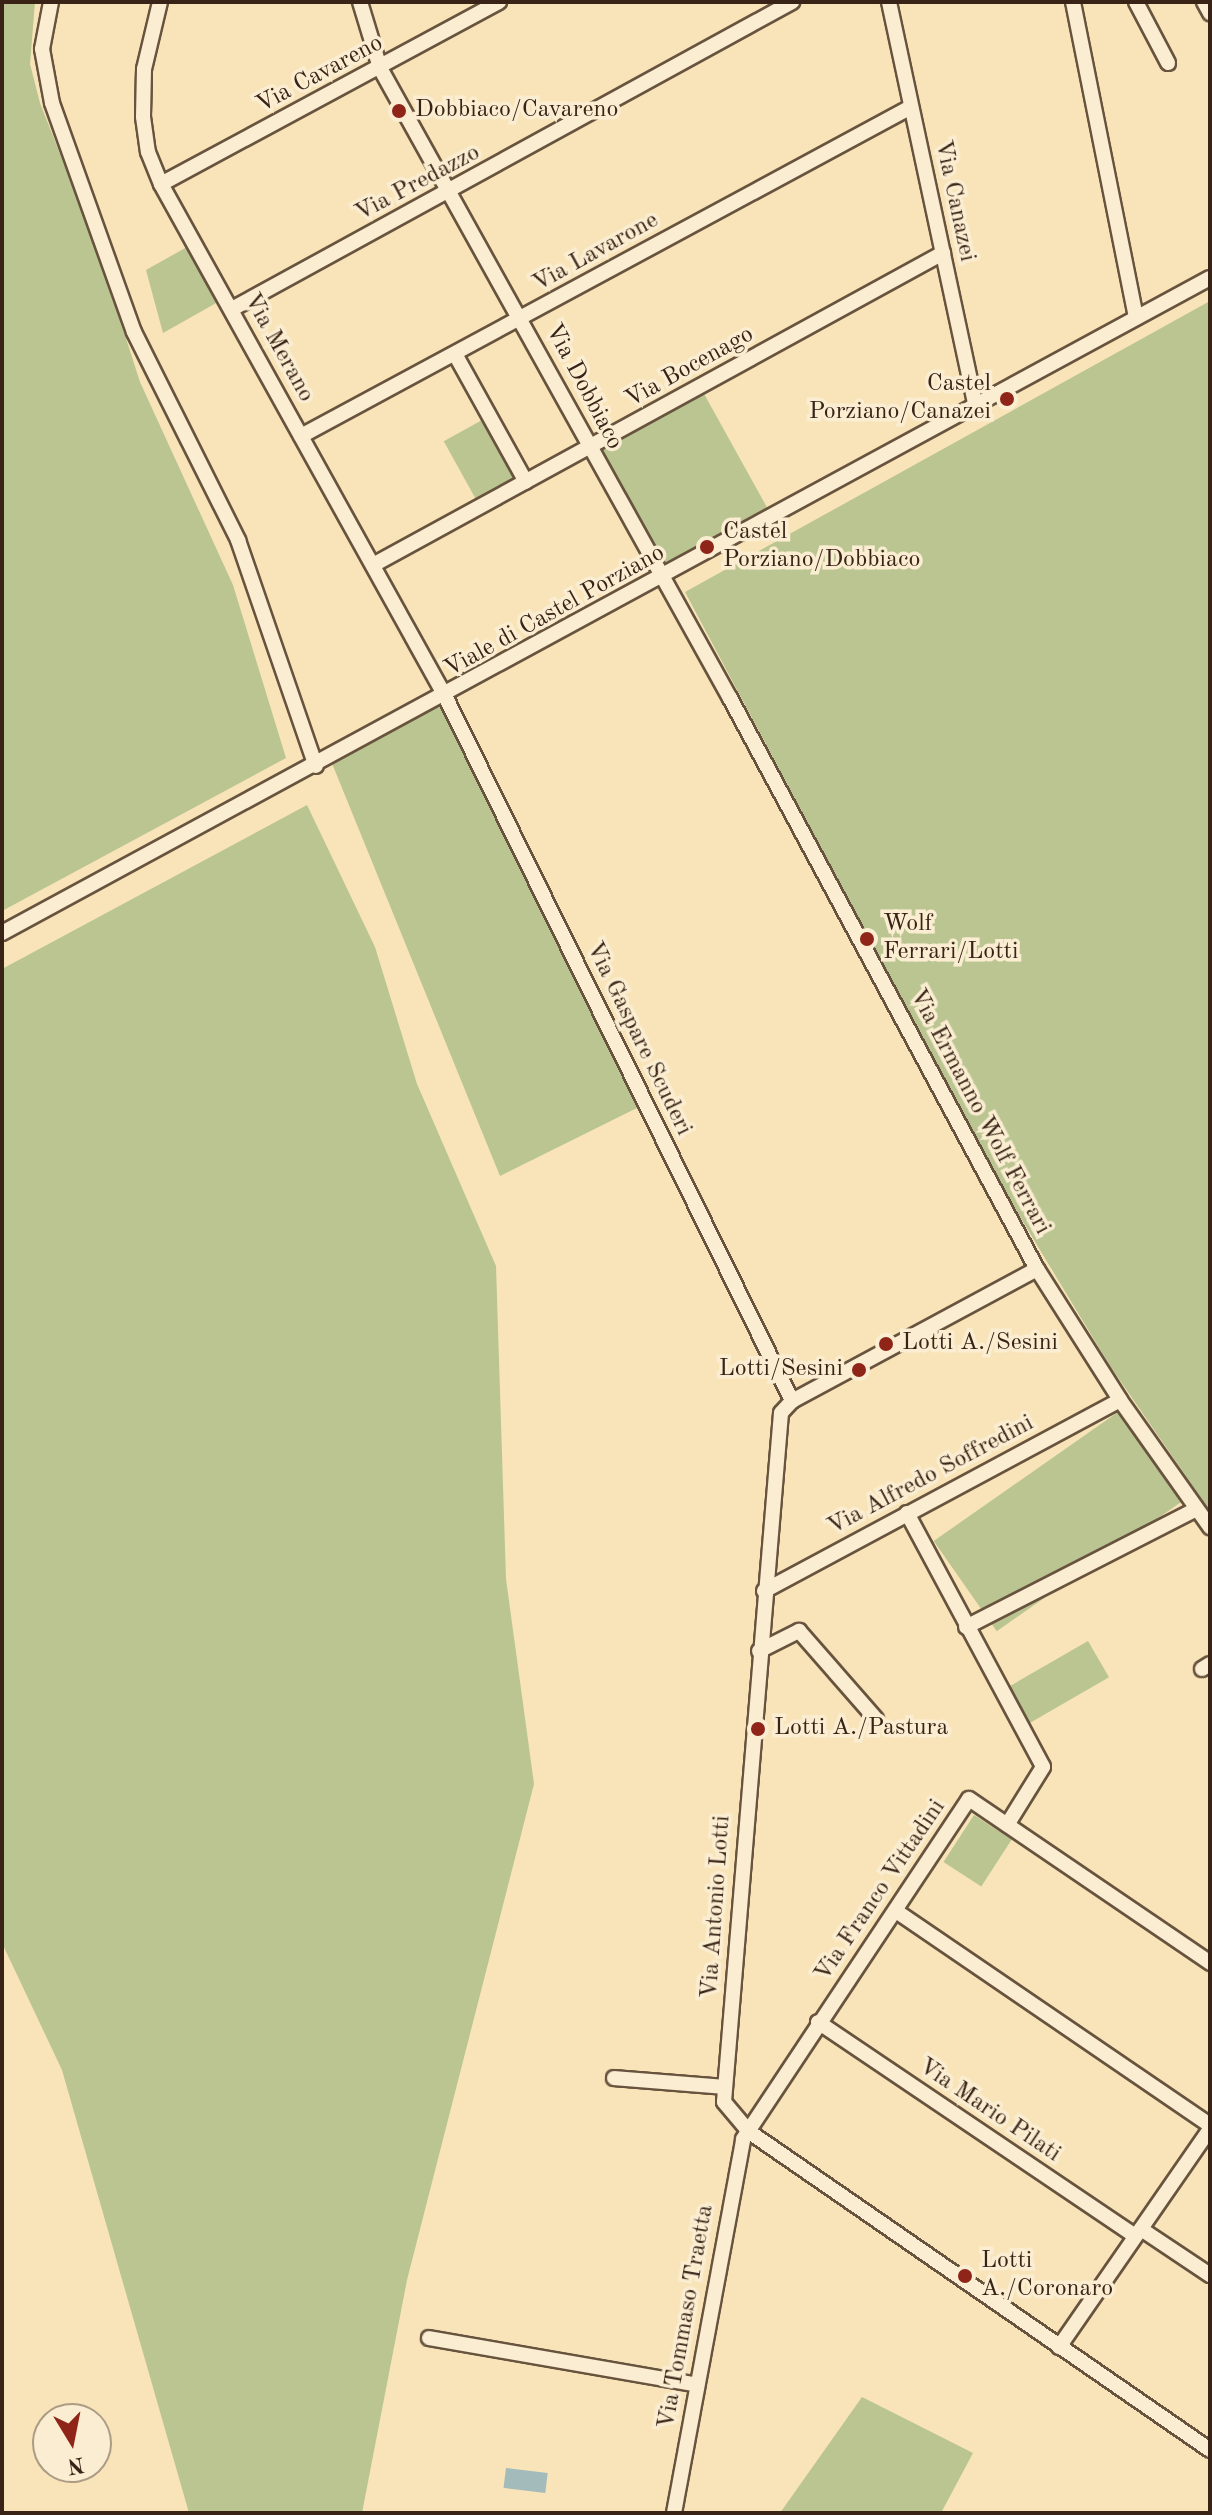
<!DOCTYPE html>
<html>
<head>
<meta charset="utf-8">
<style>
  body { margin:0 }
  #map { position:relative; width:1212px; height:2515px; overflow:hidden; background:#f8e4b8; font-family:"Old Standard TT",serif }
  div>[style] { position:absolute }
  [style*='--x'] { left:calc(var(--x)*1px); top:calc(var(--y)*1px); width:calc(var(--w)*1px); rotate:calc(var(--a)*1deg) }
  .green>* { inset:0; background:#bac591; transform-origin:0 0 }
  .water>* { inset:0; background:#a4bbbb; transform-origin:0 0 }
  .roads { filter:drop-shadow(2px 0 #68533e) drop-shadow(-2px 0 #68533e) drop-shadow(0 2px #68533e) drop-shadow(0 -2px #68533e) }
  .minor>* { height:14px; margin:-7px; padding:0 7px; transform-origin:7px; border-radius:7px; background:#faedd1 }
  .dots>* { width:22px; height:22px; translate:-50% -50%; box-sizing:border-box; border:4px solid #faedd1; border-radius:50% }
  span { translate:-50% -50%; white-space:nowrap; text-align:center; line-height:1.15; -webkit-text-stroke:7px #faedd1; paint-order:stroke }
  .street-label { font-size:24px; color:#382316 }
  .poi-label { font-size:24px; color:#382316 }
  .left { translate:0 -50%; text-align:left }
  .right { translate:-100% -50%; text-align:right }
  .frame { position:absolute; inset:0; border:4px solid #382316; pointer-events:none }
  .north { position:absolute; left:32px; top:2403px; width:80px; height:80px; box-sizing:border-box; background:#faedd1; border:2px solid #ac9c86; border-radius:50%; rotate:170deg; font-size:22px; font-weight:700; line-height:32px; text-align:center; color:#382316 }
  .north::after { content:''; display:block; margin:auto; width:28px; height:36px; background:#8f2418; clip-path:polygon(50% 0,100% 100%,50% 72%,0 100%) }
</style>
</head>
<body>
<div id="map">
  <div class="green">
    <div style="clip-path:polygon(2px 2px,35px 2px,30px 64px,40px 103px,96px 245px,140px 382px,233px 585px,286px 758px,2px 911px)"></div>
    <div style="clip-path:polygon(187px 247px,218px 302px,163px 333px,146px 270px)"></div>
    <div style="clip-path:polygon(1210px 301px,1210px 1511px,1110px 1366px,996px 1177px,685px 592px)"></div>
    <div style="left:703px;top:392px;width:132px;height:118px;rotate:61deg"></div>
    <div style="left:484px;top:419px;width:68px;height:46px;rotate:61deg"></div>
    <div style="clip-path:polygon(445px 696px,645px 1104px,500px 1176px,331px 761px)"></div>
    <div style="clip-path:polygon(307px 805px,375px 947px,417px 1084px,496px 1266px,506px 1579px,534px 1784px,407px 2280px,362px 2513px,189px 2513px,62px 2070px,2px 1943px,2px 969px)"></div>
    <div style="left:1118px;top:1412px;width:110px;height:225px;rotate:55deg"></div>
    <div style="left:1088px;top:1641px;width:42px;height:93px;rotate:60deg"></div>
    <div style="left:974px;top:1815px;width:45px;height:56px;rotate:33deg"></div>
    <div style="clip-path:polygon(862px 2397px,973px 2453px,941px 2513px,780px 2513px)"></div>
  </div>
  <div class="water">
    <div style="left:506px;top:2468px;width:42px;height:20px;rotate:7deg"></div>
  </div>
  <div class="roads">
    <div class="minor">
      <div style="--x:51;--y:2;--w:48;--a:100.8"></div>
      <div style="--x:42;--y:49;--w:55;--a:79.5"></div>
      <div style="--x:52;--y:103;--w:243;--a:70.3"></div>
      <div style="--x:134;--y:332;--w:233;--a:63.4"></div>
      <div style="--x:238;--y:540;--w:239;--a:71"></div>
      <div style="--x:160;--y:2;--w:69;--a:103.4"></div>
      <div style="--x:144;--y:69;--w:48;--a:91.2"></div>
      <div style="--x:143;--y:117;--w:35;--a:82"></div>
      <div style="--x:148;--y:152;--w:35;--a:68"></div>
      <div style="--x:161;--y:184;--w:585;--a:60.98"></div>
      <div style="--x:445;--y:696;--w:786;--a:63.79"></div>
      <div style="--x:360;--y:2;--w:69;--a:73.1"></div>
      <div style="--x:380;--y:68;--w:721;--a:60.95"></div>
      <div style="--x:730;--y:698;--w:648;--a:61.74"></div>
      <div style="--x:1037;--y:1269;--w:155;--a:57.6"></div>
      <div style="--x:1120;--y:1400;--w:156;--a:54.7"></div>
      <div style="--x:889;--y:2;--w:415;--a:77.9"></div>
      <div style="--x:1073;--y:2;--w:322;--a:78.7"></div>
      <div style="--x:1136;--y:2;--w:69;--a:62.3"></div>
      <div style="--x:1204;--y:2;--w:13;--a:61"></div>
      <div style="--x:161;--y:184;--w:384;--a:-28.3"></div>
      <div style="--x:232;--y:309;--w:639;--a:-28.73"></div>
      <div style="--x:455;--y:354;--w:146;--a:61"></div>
      <div style="--x:301;--y:436;--w:693;--a:-28.34"></div>
      <div style="--x:373;--y:565;--w:650;--a:-28.69"></div>
      <div style="--x:2;--y:933;--w:1374;--a:-28.47"></div>
      <div style="--x:1037;--y:1269;--w:278;--a:151.7"></div>
      <div style="--x:792;--y:1401;--w:16;--a:133"></div>
      <div style="--x:781;--y:1413;--w:691;--a:94.73"></div>
      <div style="--x:724;--y:2102;--w:38;--a:50"></div>
      <div style="--x:748;--y:2131;--w:561;--a:34.62"></div>
      <div style="--x:907;--y:1513;--w:288;--a:61.8"></div>
      <div style="--x:1043;--y:1767;--w:68;--a:121.8"></div>
      <div style="--x:764;--y:1591;--w:404;--a:-28.2"></div>
      <div style="--x:966;--y:1627;--w:259;--a:-27.1"></div>
      <div style="--x:759;--y:1651;--w:45;--a:-26.6"></div>
      <div style="--x:799;--y:1631;--w:117;--a:48.8"></div>
      <div style="--x:1202;--y:1669;--w:9;--a:-32"></div>
      <div style="--x:896;--y:1911;--w:380;--a:34.3"></div>
      <div style="--x:818;--y:2022;--w:382;--a:34"></div>
      <div style="--x:614;--y:2078;--w:111;--a:4.6"></div>
      <div style="--x:1141;--y:2229;--w:83;--a:33.7"></div>
      <div style="--x:429;--y:2338;--w:272;--a:9.9"></div>
      <div style="--x:1059;--y:2347;--w:265;--a:-55.3"></div>
      <div style="--x:674;--y:2513;--w:380;--a:-79.5"></div>
      <div style="--x:743;--y:2139;--w:408;--a:-56.4"></div>
      <div style="--x:969;--y:1799;--w:292;--a:34.2"></div>
    </div>
  </div>
  <div class="dots">
    <div style="left:399px;top:111px;background:#8f2418"></div>
    <div style="left:1007px;top:399px;background:#8f2418"></div>
    <div style="left:707px;top:547px;background:#8f2418"></div>
    <div style="left:867px;top:939px;background:#8f2418"></div>
    <div style="left:886px;top:1344px;background:#8f2418"></div>
    <div style="left:859px;top:1370px;background:#8f2418"></div>
    <div style="left:758px;top:1729px;background:#8f2418"></div>
    <div style="left:965px;top:2276px;background:#8f2418"></div>
  </div>
  <div class="street-label">
    <span style="left:320px;top:75px;rotate:-28deg">Via Cavareno</span>
    <span style="left:418px;top:184px;rotate:-28deg">Via Predazzo</span>
    <span style="left:954px;top:201px;rotate:78deg">Via Canazei</span>
    <span style="left:596px;top:253px;rotate:-29deg">Via Lavarone</span>
    <span style="left:278px;top:348px;rotate:61deg">Via Merano</span>
    <span style="left:690px;top:368px;rotate:-29deg">Via Bocenago</span>
    <span style="left:583px;top:387px;rotate:62deg">Via Dobbiaco</span>
    <span style="left:555px;top:612px;rotate:-29deg">Viale di Castel Porziano</span>
    <span style="left:638px;top:1039px;rotate:64deg">Via Gaspare Scuderi</span>
    <span style="left:979px;top:1112px;rotate:62deg">Via Ermanno Wolf Ferrari</span>
    <span style="left:931px;top:1476px;rotate:-28deg">Via Alfredo Soffredini</span>
    <span style="left:881px;top:1891px;rotate:-56deg">Via Franco Vittadini</span>
    <span style="left:717px;top:1907px;rotate:-86deg">Via Antonio Lotti</span>
    <span style="left:989px;top:2111px;rotate:34deg">Via Mario Pilati</span>
    <span style="left:687px;top:2317px;rotate:-80deg">Via Tommaso Traetta</span>
  </div>
  <div class="poi-label">
    <span class="left" style="left:415px;top:111px">Dobbiaco/Cavareno</span>
    <span class="right" style="left:991px;top:399px">Castel<br>Porziano/Canazei</span>
    <span class="left" style="left:723px;top:547px">Castel<br>Porziano/Dobbiaco</span>
    <span class="left" style="left:883px;top:939px">Wolf<br>Ferrari/Lotti</span>
    <span class="left" style="left:902px;top:1344px">Lotti A./Sesini</span>
    <span class="right" style="left:843px;top:1370px">Lotti/Sesini</span>
    <span class="left" style="left:774px;top:1729px">Lotti A./Pastura</span>
    <span class="left" style="left:981px;top:2276px">Lotti<br>A./Coronaro</span>
  </div>
  <div class="frame"></div>
  <div class="north">N</div>
</div>
</body>
</html>
